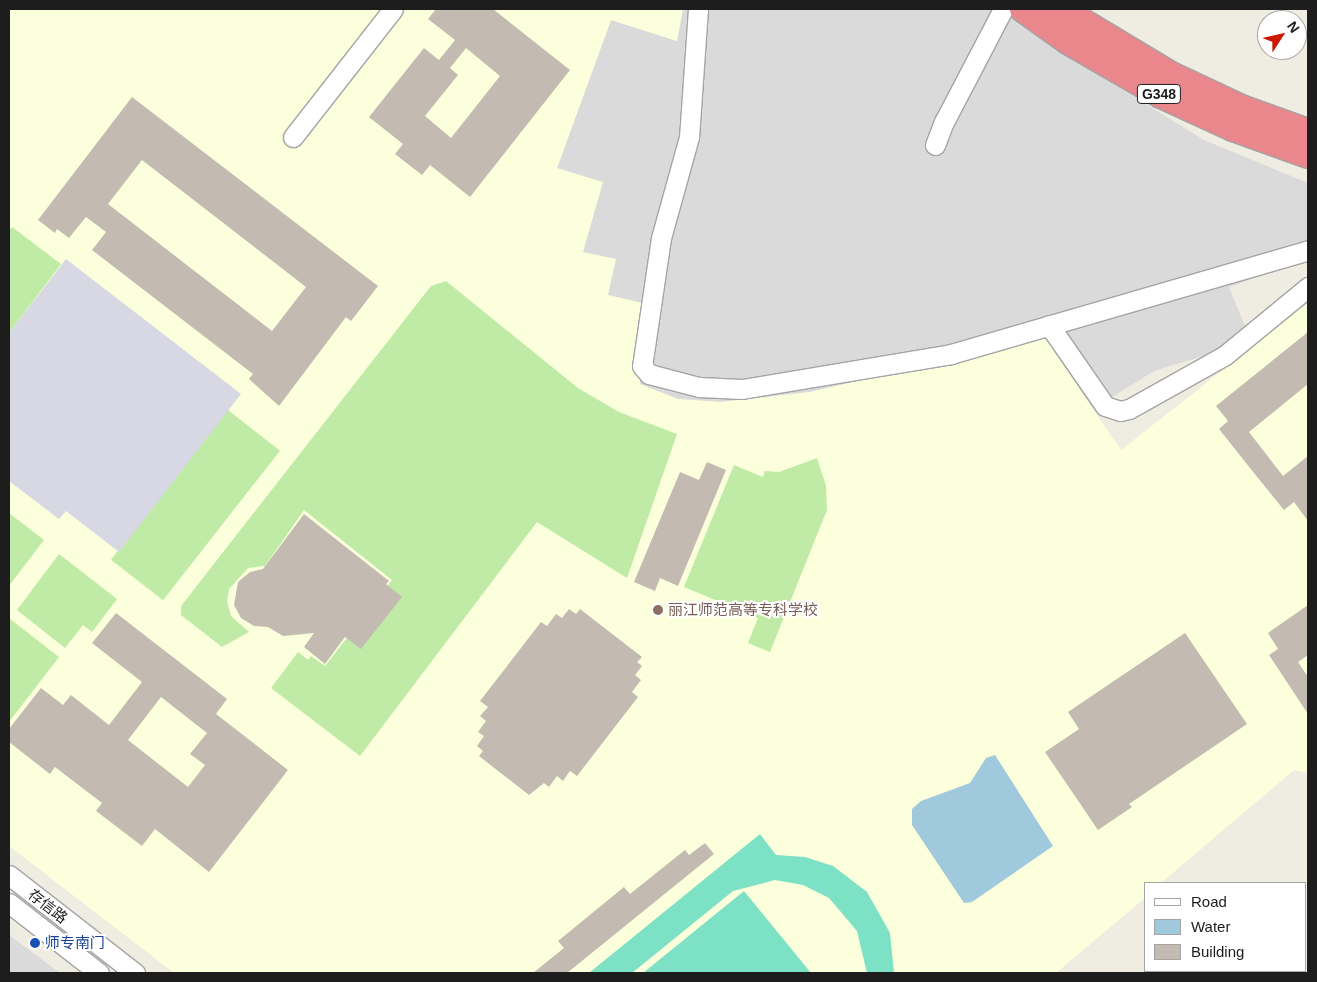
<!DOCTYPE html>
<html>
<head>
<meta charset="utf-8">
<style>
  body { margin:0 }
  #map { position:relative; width:1317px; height:982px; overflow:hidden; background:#efece2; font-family:Helvetica,"Noto Sans SC",sans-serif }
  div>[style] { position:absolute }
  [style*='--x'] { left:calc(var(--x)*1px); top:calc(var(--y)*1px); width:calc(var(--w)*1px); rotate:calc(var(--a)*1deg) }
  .residential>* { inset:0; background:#dbdada }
  .education>* { inset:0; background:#fbffdb }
  .grass>* { inset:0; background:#bfeba6; transform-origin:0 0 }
  .pitch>* { inset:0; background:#7de1c6 }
  .plaza>* { inset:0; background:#d8d7e4 }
  .water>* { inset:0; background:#a1c9de }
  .building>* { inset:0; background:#c3bbb2 }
  .roads { filter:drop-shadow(1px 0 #a4a4a4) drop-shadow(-1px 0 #a4a4a4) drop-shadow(0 1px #a4a4a4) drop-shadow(0 -1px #a4a4a4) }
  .minor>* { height:19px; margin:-9.5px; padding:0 9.5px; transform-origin:9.5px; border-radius:9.5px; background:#fff }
  .highway>* { height:26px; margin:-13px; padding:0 13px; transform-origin:13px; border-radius:13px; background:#e9878d }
  .dots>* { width:14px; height:14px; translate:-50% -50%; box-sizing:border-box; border:2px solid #fff; border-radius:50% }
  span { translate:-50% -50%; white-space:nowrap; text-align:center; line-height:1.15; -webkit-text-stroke:4px #fff; paint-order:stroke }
  .shield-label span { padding:1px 4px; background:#fff; border:1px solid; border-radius:4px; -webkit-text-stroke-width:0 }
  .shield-label { font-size:14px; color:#1d1d1d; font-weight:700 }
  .education-label { font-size:15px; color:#785e54 }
  .left { translate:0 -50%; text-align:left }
  .street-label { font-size:15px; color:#1d1d1d }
  .transit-label { font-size:15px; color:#164399 }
  .frame { position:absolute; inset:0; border:10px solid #1d1d1d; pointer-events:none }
  .legend { position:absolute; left:1144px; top:882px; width:162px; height:90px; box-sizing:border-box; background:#fff; border:1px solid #a5a5a5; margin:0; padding:6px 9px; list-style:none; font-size:15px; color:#1d1d1d }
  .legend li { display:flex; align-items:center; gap:10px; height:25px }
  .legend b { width:25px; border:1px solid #a5a5a5 }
  .north { position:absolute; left:1257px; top:10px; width:50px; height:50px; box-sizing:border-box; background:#fff; border:1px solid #a5a5a5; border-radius:50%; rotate:55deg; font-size:14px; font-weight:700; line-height:20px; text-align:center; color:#1d1d1d }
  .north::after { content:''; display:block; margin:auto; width:18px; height:22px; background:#ca1900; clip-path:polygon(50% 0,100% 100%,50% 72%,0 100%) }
</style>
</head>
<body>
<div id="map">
  <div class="residential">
    <div style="clip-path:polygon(683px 9px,1004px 9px,1070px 57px,1204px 140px,1308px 183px,1308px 259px,1229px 287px,1247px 331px,1223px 350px,1154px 371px,1093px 409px,1045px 338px,810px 392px,721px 402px,678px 399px,640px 384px,642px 303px,608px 295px,583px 252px,557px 168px,611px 20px,677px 41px)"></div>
    <div style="clip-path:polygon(9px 935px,60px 973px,9px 973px)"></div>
  </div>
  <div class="education">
    <div style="clip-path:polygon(9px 9px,683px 9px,677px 41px,611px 20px,557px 168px,603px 182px,583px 252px,616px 259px,608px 295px,642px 303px,640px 384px,678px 399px,721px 402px,810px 392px,1045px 338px,1121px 450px,1308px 303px,1308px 773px,1294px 770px,1161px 883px,1146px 883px,1146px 897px,1056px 973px,174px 973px,9px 846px)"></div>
  </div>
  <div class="grass">
    <div style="clip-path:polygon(12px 227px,61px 264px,9px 333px,9px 231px)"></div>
    <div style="clip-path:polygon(446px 281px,578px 388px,619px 412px,677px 434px,627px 578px,537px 522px,360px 756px,271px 688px,298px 652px,308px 660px,311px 656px,325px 666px,392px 580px,304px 510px,265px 566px,248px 568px,229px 589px,227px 601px,231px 616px,249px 632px,222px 647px,181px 615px,181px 606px,431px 286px)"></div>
    <div style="left:228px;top:410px;width:66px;height:190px;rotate:38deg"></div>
    <div style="clip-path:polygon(817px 458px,826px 486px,827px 510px,770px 652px,748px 643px,758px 618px,684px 587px,734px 465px,763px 477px,765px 471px,779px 472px)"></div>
    <div style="clip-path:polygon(9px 513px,44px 540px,9px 586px)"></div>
    <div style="clip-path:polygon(59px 554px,117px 599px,92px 632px,83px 625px,65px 648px,17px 610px)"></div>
    <div style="clip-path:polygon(10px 619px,59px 657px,9px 722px,9px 620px)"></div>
  </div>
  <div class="pitch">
    <div style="clip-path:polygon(760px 834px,776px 855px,805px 857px,833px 866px,867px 892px,890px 933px,894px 973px,867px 973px,857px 931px,829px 898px,803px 885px,775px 880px,733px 891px,632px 973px,589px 973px)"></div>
    <div style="clip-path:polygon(744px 891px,811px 973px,643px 973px)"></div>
  </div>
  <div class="plaza">
    <div style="clip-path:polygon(66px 259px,241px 394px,119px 552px,66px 511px,59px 519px,9px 481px,9px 333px)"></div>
  </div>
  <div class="water">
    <div style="clip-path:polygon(995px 755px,1053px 846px,972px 902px,964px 903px,912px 825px,912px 809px,921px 801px,970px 783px,986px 758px)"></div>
  </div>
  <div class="building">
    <div style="clip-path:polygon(evenodd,436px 9px,493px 9px,570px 70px,470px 197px,430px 165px,422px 175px,395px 154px,403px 144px,369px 117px,424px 48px,439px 60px,455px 40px,428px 19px,436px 9px,466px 48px,500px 76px,451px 138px,425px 116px,458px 75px,450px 68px,466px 48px)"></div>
    <div style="clip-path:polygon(evenodd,132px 97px,378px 286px,351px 321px,346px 317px,279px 406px,249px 379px,253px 374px,92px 250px,106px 232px,86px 217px,69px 238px,57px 229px,55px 233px,38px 220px,132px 97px,142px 160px,306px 287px,272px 331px,108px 204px,142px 160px)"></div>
    <div style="clip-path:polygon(1308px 332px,1308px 384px,1249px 432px,1283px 476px,1308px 456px,1308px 521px,1294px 502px,1284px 510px,1254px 473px,1219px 429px,1228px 421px,1216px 406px)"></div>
    <div style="clip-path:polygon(707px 462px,726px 470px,678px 586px,660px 578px,655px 591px,634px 582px,680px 472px,699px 480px)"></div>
    <div style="clip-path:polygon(304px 514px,389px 581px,386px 584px,402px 597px,361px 649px,345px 637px,325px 664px,304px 647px,314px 633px,283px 636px,268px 627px,254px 626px,241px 618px,234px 605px,238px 582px,250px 572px,263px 569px)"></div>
    <div style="clip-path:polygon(1308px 605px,1308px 655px,1298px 662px,1308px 677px,1308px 714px,1269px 655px,1278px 649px,1268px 633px)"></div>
    <div style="clip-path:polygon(569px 609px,576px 614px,580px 609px,642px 657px,637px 662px,642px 666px,635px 675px,641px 680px,632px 692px,638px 697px,577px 776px,570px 771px,563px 781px,557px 776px,549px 787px,544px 783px,529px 795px,479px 756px,483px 751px,477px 746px,484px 736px,478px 732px,486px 721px,480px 716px,488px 707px,480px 701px,541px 622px,547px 626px,556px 614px,562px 618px)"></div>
    <div style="clip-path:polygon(evenodd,116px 613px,227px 699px,216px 714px,288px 770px,209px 872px,155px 829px,142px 846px,96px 811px,102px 803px,55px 767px,50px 774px,9px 742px,9px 729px,41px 688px,63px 705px,71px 695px,109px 725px,142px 682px,92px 643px,116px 613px,161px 697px,207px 733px,190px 754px,205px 765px,188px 787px,128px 740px,161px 697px)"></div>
    <div style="clip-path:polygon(1185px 633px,1247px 724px,1129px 804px,1132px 807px,1098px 830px,1045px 752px,1079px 729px,1068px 712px)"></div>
    <div style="clip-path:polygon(705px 843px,714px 854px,567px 973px,533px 973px,564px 948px,558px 941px,624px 887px,630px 894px,685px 850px,689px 855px)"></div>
  </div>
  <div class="roads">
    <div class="minor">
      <div style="--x:698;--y:9;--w:128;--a:94"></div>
      <div style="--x:689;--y:137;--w:105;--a:105.5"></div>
      <div style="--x:661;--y:238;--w:129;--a:98.4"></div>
      <div style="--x:642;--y:366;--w:11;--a:49"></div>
      <div style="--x:649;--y:374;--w:52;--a:14.6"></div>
      <div style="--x:699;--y:387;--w:43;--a:2.7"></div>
      <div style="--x:742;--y:389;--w:212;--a:-9.5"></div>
      <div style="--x:951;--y:354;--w:372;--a:-16.2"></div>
      <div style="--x:293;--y:137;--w:162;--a:-52"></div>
      <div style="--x:935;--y:145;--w:25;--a:-69"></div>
      <div style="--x:944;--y:122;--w:127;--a:-62.4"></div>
      <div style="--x:1049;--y:325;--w:98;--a:55.3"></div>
      <div style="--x:1105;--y:406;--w:16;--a:18"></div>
      <div style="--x:1120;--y:411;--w:9;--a:-13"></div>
      <div style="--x:1129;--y:409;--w:109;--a:-29.2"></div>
      <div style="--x:1224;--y:356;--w:109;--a:-39.4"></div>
      <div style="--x:9;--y:875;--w:160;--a:37.9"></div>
      <div style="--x:9;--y:903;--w:114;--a:37.9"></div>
    </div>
    <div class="highway">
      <div style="--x:1023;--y:9;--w:55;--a:35.4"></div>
      <div style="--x:1068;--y:41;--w:108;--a:30.1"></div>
      <div style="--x:1161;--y:95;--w:79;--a:24.6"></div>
      <div style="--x:1233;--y:128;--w:80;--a:19.8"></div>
      <div style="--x:1061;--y:9;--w:128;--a:31"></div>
      <div style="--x:1171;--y:75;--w:77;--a:25.2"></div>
      <div style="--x:1241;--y:108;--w:71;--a:19.7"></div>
    </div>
  </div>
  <div class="dots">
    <div style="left:658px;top:610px;background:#8d6e63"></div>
    <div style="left:35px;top:943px;background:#1a4fb4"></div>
  </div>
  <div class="shield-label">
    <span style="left:1159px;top:94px">G348</span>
  </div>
  <div class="education-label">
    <span class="left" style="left:668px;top:610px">丽江师范高等专科学校</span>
  </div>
  <div class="street-label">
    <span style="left:48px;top:906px;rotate:38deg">存信路</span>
  </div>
  <div class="transit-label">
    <span class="left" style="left:45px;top:943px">师专南门</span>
  </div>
  <div class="frame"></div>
  <ul class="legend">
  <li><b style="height:6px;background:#fff"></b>Road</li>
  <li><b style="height:14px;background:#a1c9de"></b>Water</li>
  <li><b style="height:14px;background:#c3bbb2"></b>Building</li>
  </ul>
  <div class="north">N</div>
</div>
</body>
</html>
